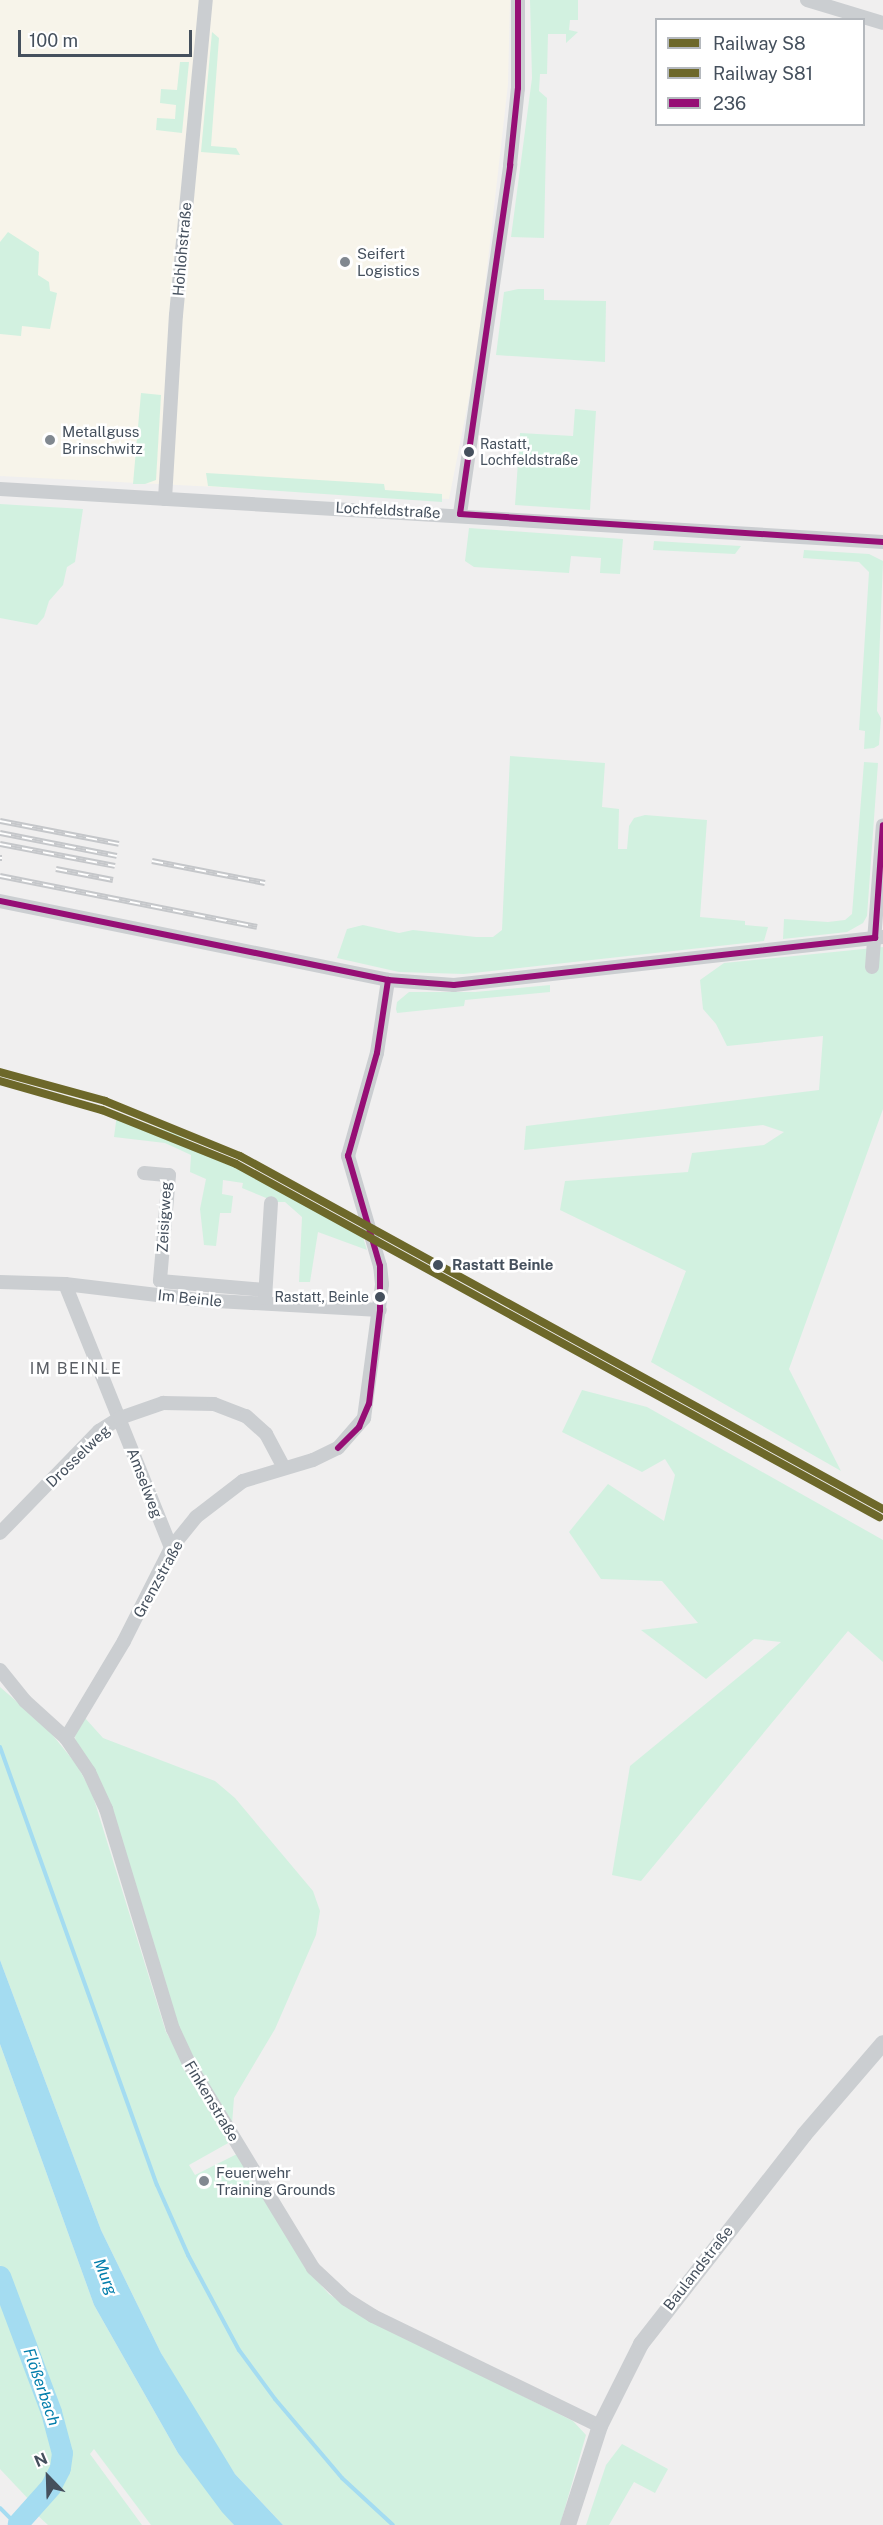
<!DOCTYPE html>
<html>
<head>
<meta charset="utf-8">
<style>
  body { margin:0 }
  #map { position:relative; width:883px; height:2525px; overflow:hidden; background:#f0efef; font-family:"Public Sans",sans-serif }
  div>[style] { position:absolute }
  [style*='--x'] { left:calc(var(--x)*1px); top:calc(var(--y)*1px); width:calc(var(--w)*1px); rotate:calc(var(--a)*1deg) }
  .commercial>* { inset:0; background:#f7f4ea }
  .green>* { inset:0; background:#d2f1e0 }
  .water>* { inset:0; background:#a4dcf1 }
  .stream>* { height:4px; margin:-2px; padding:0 2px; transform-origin:2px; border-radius:2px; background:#a4dcf1 }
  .river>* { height:21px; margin:-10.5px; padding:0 10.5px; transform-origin:10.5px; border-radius:10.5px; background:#a4dcf1 }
  .minor>* { height:14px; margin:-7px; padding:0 7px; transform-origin:7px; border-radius:7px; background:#cbced1 }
  .tertiary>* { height:16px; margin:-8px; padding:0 8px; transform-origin:8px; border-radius:8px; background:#cbced1 }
  .rail>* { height:6px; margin-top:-3px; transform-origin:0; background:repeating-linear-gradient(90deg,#fff 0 11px,#c5c7ca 0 22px); box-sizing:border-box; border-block:2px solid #c5c7ca }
  .bus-1>* { height:6px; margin:-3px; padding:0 3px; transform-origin:3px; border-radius:3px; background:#960e75 }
  .rail-1>* { height:8px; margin:-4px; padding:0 4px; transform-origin:4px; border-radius:4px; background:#6d682a }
  .rail-2>* { height:8px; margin:-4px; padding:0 4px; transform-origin:4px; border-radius:4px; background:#6d682a }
  .dots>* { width:16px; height:16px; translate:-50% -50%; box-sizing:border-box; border:3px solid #fff; border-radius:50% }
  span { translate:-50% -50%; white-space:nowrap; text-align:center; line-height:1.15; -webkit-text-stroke:5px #fff; paint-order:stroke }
  .bus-label { font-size:14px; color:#45505d }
  .left { translate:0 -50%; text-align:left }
  .right { translate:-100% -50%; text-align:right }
  .street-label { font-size:15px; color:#45505d }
  .poi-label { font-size:15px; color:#45505d }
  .stop-label { font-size:15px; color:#45505d; font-weight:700 }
  .neighbourhood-label { font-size:16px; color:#5a5e64; letter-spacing:1.5px }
  .water-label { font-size:16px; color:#037eac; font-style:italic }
  .legend { position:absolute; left:655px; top:18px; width:210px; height:108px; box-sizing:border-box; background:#fff; border:2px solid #b5b9be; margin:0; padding:8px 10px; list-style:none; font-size:18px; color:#45505d }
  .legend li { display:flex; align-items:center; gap:12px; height:30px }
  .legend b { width:30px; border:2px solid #b5b9be }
  .north { position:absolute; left:18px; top:2447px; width:60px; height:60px; -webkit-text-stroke:4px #fff; paint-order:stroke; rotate:337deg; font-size:16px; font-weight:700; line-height:24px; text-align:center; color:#45505d }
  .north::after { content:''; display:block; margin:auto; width:21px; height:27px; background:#45505d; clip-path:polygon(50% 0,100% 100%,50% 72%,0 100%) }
  .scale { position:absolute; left:18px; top:30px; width:174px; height:27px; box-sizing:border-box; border:3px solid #45505d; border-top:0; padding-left:8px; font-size:18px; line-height:21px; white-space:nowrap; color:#45505d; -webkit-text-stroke:4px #fff; paint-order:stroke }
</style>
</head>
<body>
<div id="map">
  <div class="commercial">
    <div style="clip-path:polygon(0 0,510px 0,508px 84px,477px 357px,449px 499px,0 476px)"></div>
  </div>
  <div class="green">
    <div style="clip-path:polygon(530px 0,578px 0,578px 20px,570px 20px,569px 30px,578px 32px,566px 43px,566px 34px,548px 34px,547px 74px,540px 74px,539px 91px,547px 98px,544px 238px,511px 237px,532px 78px)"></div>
    <div style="clip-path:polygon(212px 32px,219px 38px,211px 146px,236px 148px,240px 155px,201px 152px)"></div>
    <div style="clip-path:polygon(180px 62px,189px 62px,182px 133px,156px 130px,157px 118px,175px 119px,176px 105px,160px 103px,161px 89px,177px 90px)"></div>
    <div style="clip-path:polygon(8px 232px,39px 252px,38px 275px,49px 282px,50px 291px,57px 293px,50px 329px,22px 326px,21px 336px,0 334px,0 242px)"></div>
    <div style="clip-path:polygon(518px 289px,544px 289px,544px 300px,606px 301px,605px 362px,496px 355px,504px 292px)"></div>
    <div style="clip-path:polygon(141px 393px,161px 395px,156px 480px,145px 484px,133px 484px)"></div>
    <div style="clip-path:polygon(575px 409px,596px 411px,590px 510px,515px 505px,520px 433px,573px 436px)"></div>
    <div style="clip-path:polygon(206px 473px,384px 484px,385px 490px,442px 494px,442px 502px,208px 486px)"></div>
    <div style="clip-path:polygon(0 504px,83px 509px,75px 562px,67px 567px,63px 585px,49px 601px,44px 617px,37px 625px,0 618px)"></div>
    <div style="clip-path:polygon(469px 528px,623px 539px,620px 574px,600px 573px,601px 558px,571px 556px,569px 573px,474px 567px,465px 561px)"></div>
    <div style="clip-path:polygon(654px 541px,741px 546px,735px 554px,653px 550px)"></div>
    <div style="clip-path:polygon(804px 550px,869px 554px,883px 561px,877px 711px,881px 718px,879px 745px,874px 748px,864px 749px,865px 731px,859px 730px,869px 572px,859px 562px,803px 558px)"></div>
    <div style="clip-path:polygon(510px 756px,605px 763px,602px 807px,619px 809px,618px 849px,627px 849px,629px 826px,634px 818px,645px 815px,707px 820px,700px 917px,745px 921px,745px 925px,768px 927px,764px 941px,464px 974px,399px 972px,337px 958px,347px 929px,363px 925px,399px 933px,413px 930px,476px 937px,493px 937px,502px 930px)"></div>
    <div style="clip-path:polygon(864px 762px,878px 763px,867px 916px,863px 923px,847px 932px,783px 939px,784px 919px,828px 922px,845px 920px,852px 914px)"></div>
    <div style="clip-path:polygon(883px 947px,883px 1109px,789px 1369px,841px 1471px,651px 1362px,686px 1271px,560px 1210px,565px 1181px,688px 1172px,692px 1153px,764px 1145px,784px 1132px,763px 1125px,524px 1150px,526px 1126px,819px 1090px,823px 1036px,727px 1046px,716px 1024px,703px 1009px,700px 980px,724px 963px)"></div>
    <div style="clip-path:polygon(550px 985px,550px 992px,465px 1000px,464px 1006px,397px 1013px,396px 1009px,397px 1002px,409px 992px,475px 992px)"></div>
    <div style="clip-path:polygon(117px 1114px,176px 1134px,360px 1228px,367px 1250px,318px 1232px,310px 1282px,299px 1282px,302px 1217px,285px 1202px,276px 1202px,242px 1188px,243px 1183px,223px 1180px,222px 1194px,233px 1196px,231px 1213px,220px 1213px,216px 1246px,204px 1245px,200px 1209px,206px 1179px,190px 1172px,191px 1155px,165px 1143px,114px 1137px)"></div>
    <div style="clip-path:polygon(582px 1390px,647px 1407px,883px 1540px,883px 1662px,848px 1631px,641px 1881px,612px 1875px,630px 1766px,781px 1642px,754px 1639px,706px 1679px,641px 1630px,698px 1623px,662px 1581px,601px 1579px,569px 1532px,608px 1484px,664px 1521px,675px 1475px,665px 1459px,642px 1472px,562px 1432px)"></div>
    <div style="clip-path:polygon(0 1687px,46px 1727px,77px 1765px,92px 1793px,166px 2032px,230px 2142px,189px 2165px,195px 2175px,237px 2154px,311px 2274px,329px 2294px,358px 2314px,573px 2421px,586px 2435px,560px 2525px,283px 2525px,235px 2474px,205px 2430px,161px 2353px,101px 2230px,0 1960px)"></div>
    <div style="clip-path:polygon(85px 1718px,103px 1738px,215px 1781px,235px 1798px,313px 1891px,320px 1911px,316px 1935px,275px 2029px,234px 2098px,232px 2124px,177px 2028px,109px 1800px,76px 1747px,75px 1736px)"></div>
    <div style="clip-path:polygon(0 2044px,94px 2305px,178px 2453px,234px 2525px,151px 2525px,94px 2449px,90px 2454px,142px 2525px,48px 2525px,35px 2513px,60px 2482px,66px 2452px,61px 2427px,0 2265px)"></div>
    <div style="clip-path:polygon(0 2284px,56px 2438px,58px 2465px,33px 2504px,0 2469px)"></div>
    <div style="clip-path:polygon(622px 2444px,668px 2469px,655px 2493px,634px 2482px,609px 2525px,586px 2525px,606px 2465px)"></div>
  </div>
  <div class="water">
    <div style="clip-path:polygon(0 1960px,101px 2230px,161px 2353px,235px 2474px,283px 2525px,234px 2525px,222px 2512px,178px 2453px,94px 2305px,0 2044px)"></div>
  </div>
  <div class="stream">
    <div style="--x:0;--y:1747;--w:465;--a:70.3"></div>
    <div style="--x:157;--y:2185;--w:77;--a:66.1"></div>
    <div style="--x:188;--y:2255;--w:108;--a:61.8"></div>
    <div style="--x:239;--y:2350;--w:61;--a:53.7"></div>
    <div style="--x:275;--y:2399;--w:104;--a:49.7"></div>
    <div style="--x:342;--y:2478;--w:69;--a:42.7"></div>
    <div style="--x:0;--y:2508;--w:24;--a:45"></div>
  </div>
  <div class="river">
    <div style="--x:0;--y:2276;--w:145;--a:69.4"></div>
    <div style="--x:51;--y:2412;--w:42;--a:75"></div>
    <div style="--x:62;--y:2453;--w:15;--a:98"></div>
    <div style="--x:60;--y:2468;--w:20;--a:117"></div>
    <div style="--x:51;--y:2486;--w:50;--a:131.7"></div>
  </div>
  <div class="minor">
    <div style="--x:807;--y:0;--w:79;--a:16.8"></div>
    <div style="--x:0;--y:489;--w:885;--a:3.43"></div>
    <div style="--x:165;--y:499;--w:184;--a:-86.6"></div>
    <div style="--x:176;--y:315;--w:316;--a:-84.6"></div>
    <div style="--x:460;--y:514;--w:353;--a:-81.8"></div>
    <div style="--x:510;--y:165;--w:77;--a:-84.1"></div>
    <div style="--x:518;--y:88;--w:88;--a:-90"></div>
    <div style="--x:0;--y:901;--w:396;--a:11.5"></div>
    <div style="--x:388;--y:980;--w:66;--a:4.3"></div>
    <div style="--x:454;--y:985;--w:432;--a:-6.4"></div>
    <div style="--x:872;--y:967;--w:142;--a:-85.6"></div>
    <div style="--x:144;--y:1173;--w:25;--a:5"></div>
    <div style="--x:169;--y:1175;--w:106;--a:94.9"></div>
    <div style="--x:160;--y:1281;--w:105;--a:4.9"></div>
    <div style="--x:0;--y:1282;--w:65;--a:1.8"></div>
    <div style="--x:65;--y:1284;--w:135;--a:6.8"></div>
    <div style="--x:199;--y:1300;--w:181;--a:3.2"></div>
    <div style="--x:65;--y:1284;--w:284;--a:68.1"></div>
    <div style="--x:265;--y:1298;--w:95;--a:-86.4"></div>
    <div style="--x:0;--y:1533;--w:142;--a:-45.9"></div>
    <div style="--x:99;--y:1431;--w:25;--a:-32"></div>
    <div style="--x:120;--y:1418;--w:46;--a:-19.2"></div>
    <div style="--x:163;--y:1403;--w:51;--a:1.1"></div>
    <div style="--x:214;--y:1404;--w:34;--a:21"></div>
    <div style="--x:246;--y:1416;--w:27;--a:42"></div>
    <div style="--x:266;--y:1434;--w:38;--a:62"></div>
    <div style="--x:0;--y:1670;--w:40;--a:51"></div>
    <div style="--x:25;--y:1701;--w:55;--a:42.1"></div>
    <div style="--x:66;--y:1738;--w:41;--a:55.9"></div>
    <div style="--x:89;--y:1772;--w:41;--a:65.3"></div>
    <div style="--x:106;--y:1809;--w:230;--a:73.1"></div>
    <div style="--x:173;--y:2029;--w:38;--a:65"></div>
    <div style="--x:189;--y:2064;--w:239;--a:58.7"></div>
    <div style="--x:313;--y:2268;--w:45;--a:43.2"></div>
    <div style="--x:346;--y:2299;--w:32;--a:32"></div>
    <div style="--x:373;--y:2316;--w:252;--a:25.9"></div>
    <div style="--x:66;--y:1738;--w:113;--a:-59.1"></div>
    <div style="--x:124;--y:1641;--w:104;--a:-63.2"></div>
    <div style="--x:171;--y:1548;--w:40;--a:-51"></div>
    <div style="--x:196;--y:1517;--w:59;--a:-37.5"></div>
    <div style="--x:243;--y:1481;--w:73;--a:-16.7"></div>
    <div style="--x:313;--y:1460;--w:28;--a:-26"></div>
    <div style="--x:338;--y:1448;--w:40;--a:-49"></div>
    <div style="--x:364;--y:1418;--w:135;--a:-82.3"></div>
    <div style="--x:382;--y:1284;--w:18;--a:-96"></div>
    <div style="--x:380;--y:1266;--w:115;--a:-106.2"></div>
    <div style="--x:348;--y:1156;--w:107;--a:-74.3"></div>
    <div style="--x:377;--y:1053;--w:74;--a:-81.4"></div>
  </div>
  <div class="tertiary">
    <div style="--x:568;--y:2525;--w:104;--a:-72.1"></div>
    <div style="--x:600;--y:2426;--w:92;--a:-63.4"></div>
    <div style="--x:641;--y:2344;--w:265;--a:-52"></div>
    <div style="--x:804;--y:2135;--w:121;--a:-49.3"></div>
  </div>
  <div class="rail">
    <div style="--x:0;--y:821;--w:121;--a:10.9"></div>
    <div style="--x:0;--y:833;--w:119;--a:11.1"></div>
    <div style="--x:0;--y:844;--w:117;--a:10.8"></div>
    <div style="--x:0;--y:858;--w:2;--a:0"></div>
    <div style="--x:152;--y:861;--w:115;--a:11"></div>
    <div style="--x:56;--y:869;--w:58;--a:10.9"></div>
    <div style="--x:0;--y:876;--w:262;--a:11.2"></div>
  </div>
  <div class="bus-1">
    <div style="--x:460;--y:514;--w:353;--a:-81.8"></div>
    <div style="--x:510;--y:165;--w:77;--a:-84.1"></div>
    <div style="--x:518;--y:88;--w:88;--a:-90"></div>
    <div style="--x:460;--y:514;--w:424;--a:3.8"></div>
    <div style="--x:0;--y:901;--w:396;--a:11.5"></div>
    <div style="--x:388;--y:980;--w:66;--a:4.3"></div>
    <div style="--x:454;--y:985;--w:424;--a:-6.4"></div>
    <div style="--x:875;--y:938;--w:113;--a:-86"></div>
    <div style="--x:338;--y:1448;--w:30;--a:-45"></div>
    <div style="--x:359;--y:1427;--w:25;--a:-67"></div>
    <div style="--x:369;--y:1404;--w:95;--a:-83.3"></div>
    <div style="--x:380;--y:1310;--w:44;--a:-90"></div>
    <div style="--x:380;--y:1266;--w:115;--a:-106.2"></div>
    <div style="--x:348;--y:1156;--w:107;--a:-74.3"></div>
    <div style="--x:377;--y:1053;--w:74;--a:-81.4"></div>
  </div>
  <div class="rail-1">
    <div style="--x:0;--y:1072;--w:109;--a:15.4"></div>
    <div style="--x:105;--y:1101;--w:146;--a:22.2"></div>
    <div style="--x:240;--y:1156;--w:734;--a:28.77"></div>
  </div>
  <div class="rail-2">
    <div style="--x:0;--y:1081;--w:106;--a:15.9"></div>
    <div style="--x:102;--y:1110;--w:144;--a:21.9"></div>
    <div style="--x:236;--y:1164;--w:734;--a:28.77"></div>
  </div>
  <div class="dots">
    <div style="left:345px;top:262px;background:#818890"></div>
    <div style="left:50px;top:440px;background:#818890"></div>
    <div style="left:469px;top:452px;background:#45505d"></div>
    <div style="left:438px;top:1265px;background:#45505d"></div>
    <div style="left:380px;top:1297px;background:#45505d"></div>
    <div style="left:204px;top:2181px;background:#818890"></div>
  </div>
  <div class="bus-label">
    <span class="left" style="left:480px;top:452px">Rastatt,<br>Lochfeldstraße</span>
    <span class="right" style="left:369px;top:1297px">Rastatt, Beinle</span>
  </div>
  <div class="street-label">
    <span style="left:182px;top:249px;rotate:-85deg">Hohlohstraße</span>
    <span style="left:388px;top:510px;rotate:3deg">Lochfeldstraße</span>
    <span style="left:164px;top:1217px;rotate:-87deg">Zeisigweg</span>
    <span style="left:190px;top:1298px;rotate:6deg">Im Beinle</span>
    <span style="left:78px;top:1456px;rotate:-44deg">Drosselweg</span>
    <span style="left:145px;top:1483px;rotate:69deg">Amselweg</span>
    <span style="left:158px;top:1579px;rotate:-61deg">Grenzstraße</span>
    <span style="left:212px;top:2101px;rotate:59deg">Finkenstraße</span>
    <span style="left:698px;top:2268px;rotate:-52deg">Baulandstraße</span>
  </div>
  <div class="poi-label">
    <span class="left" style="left:357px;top:262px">Seifert<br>Logistics</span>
    <span class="left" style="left:62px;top:440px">Metallguss<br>Brinschwitz</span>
    <span class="left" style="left:216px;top:2181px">Feuerwehr<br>Training Grounds</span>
  </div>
  <div class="stop-label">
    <span class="left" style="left:452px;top:1265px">Rastatt Beinle</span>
  </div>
  <div class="neighbourhood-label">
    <span style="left:76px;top:1369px">IM BEINLE</span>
  </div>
  <div class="water-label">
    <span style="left:105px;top:2277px;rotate:68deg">Murg</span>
    <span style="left:41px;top:2387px;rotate:71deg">Flößerbach</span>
  </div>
  <ul class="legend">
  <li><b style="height:8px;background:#6d682a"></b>Railway S8</li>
  <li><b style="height:8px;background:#6d682a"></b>Railway S81</li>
  <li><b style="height:8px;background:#960e75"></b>236</li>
  </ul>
  <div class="north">N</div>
  <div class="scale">100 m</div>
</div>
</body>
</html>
